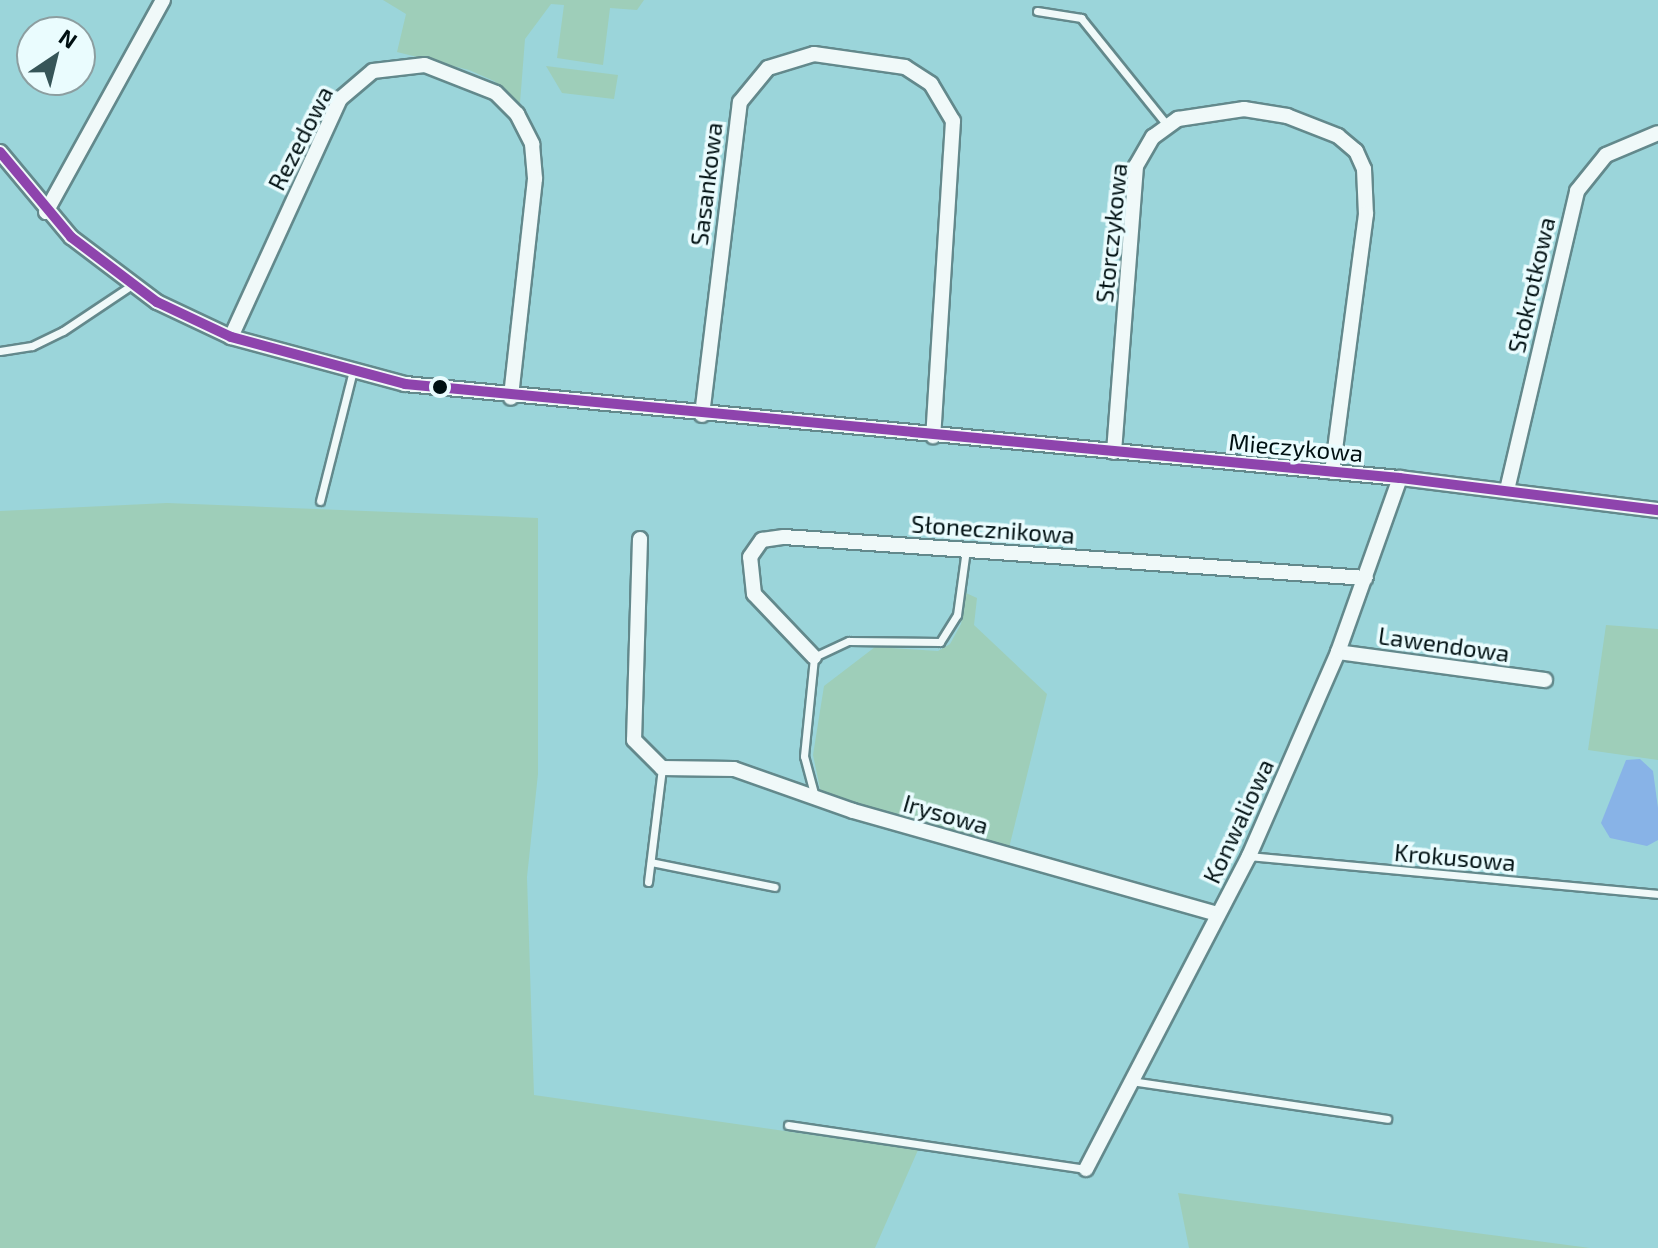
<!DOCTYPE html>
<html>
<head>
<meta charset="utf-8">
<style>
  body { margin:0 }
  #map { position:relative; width:1658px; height:1248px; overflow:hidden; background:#9bd5da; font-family:"Exo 2",sans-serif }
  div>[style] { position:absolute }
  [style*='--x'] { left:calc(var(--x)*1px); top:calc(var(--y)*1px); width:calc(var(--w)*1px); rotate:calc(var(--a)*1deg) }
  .green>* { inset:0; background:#9eceb9 }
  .water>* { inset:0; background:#88b3e7 }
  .roads { filter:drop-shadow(2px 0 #63898c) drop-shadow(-2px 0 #63898c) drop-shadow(0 2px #63898c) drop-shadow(0 -2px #63898c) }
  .lane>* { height:7px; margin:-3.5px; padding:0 3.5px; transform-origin:3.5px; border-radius:3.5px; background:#f0f9f9 }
  .street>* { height:14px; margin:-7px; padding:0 7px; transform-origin:7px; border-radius:7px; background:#f0f9f9 }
  .bus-1>* { height:10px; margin:-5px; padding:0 5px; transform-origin:5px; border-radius:5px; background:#8e44ad }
  .dots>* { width:22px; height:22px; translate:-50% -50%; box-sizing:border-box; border:4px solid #eafcfe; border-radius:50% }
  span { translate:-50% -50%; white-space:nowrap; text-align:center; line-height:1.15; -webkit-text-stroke:7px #eafcfe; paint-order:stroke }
  .street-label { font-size:24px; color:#001012 }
  .north { position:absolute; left:16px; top:16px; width:80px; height:80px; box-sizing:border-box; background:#eafcfe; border:2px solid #8c9ea0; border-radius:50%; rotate:35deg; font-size:22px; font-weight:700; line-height:32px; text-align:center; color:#001012 }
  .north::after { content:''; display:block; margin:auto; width:28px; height:36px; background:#365558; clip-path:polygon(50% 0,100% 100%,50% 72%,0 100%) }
</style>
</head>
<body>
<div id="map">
  <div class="green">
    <div style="clip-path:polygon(383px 0,644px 0,637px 10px,610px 8px,603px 65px,557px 58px,564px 5px,551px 4px,525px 39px,520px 103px,494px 81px,469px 70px,397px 52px,406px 14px)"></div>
    <div style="clip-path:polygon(546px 66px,618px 75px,614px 99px,562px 93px)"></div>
    <div style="clip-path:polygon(167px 503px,538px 518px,538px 774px,527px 877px,534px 1095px,918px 1150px,875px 1248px,0 1248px,0 511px)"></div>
    <div style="clip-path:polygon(966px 593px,977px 598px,974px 625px,1047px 694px,1009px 848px,821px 793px,813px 755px,824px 686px,875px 647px,938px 651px,950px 644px,961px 624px)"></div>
    <div style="clip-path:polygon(1606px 625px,1658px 629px,1658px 760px,1588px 750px)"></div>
    <div style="clip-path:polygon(1178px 1193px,1468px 1232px,1590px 1248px,1189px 1248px)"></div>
  </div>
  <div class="water">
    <div style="clip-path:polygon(1640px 759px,1653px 771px,1658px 808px,1658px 840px,1647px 846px,1610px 838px,1601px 823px,1626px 760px)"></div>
  </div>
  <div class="roads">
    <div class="lane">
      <div style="--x:1037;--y:11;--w:45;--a:9"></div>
      <div style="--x:1081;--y:18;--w:137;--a:51.2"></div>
      <div style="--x:0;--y:351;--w:32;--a:-9"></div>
      <div style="--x:32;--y:346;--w:34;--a:-26"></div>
      <div style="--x:63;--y:331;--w:83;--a:-33.7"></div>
      <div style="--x:320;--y:501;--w:134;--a:-75.8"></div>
      <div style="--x:815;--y:797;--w:42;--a:-105"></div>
      <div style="--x:804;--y:756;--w:100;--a:-84.2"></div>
      <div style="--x:814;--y:657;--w:38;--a:-25"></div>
      <div style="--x:849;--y:641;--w:91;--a:0.6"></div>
      <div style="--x:940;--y:642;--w:32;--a:-58"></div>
      <div style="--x:957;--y:615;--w:67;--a:-82.2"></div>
      <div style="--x:1249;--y:856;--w:411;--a:5.3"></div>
      <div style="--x:651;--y:862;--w:126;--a:11.4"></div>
      <div style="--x:648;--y:882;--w:115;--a:-83"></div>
      <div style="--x:1131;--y:1081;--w:259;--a:8.4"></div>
      <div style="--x:788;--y:1125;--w:301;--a:8.4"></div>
    </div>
    <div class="street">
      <div style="--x:0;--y:152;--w:111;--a:50.1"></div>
      <div style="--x:71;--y:237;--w:108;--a:37.1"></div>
      <div style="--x:157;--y:302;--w:82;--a:25.3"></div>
      <div style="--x:231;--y:337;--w:180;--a:15.1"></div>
      <div style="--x:405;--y:384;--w:999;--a:5.4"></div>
      <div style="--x:1400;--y:478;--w:260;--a:7.1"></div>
      <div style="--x:46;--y:212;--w:242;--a:-61.1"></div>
      <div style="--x:231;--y:337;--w:262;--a:-65.4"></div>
      <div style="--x:340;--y:99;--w:43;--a:-40.3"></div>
      <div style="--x:373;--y:71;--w:52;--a:-6.6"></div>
      <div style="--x:425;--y:65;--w:76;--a:21.5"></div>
      <div style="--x:496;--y:93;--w:30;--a:45"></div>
      <div style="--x:517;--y:114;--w:34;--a:63"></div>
      <div style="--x:532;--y:144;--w:35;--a:85"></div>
      <div style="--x:535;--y:179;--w:220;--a:96.3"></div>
      <div style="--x:702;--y:415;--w:315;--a:-83.1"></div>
      <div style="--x:740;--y:102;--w:44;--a:-50.5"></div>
      <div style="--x:768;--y:68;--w:48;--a:-16.9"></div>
      <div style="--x:814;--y:54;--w:92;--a:8.1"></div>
      <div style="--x:905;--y:67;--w:31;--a:33"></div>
      <div style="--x:931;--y:84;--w:43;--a:59.3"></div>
      <div style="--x:953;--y:121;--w:316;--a:93.6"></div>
      <div style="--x:1114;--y:452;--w:287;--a:-85.6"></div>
      <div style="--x:1136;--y:166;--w:34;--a:-60"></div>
      <div style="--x:1153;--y:137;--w:31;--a:-36"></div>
      <div style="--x:1178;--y:119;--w:67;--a:-8.6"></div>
      <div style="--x:1244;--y:109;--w:44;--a:9.2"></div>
      <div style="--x:1287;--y:116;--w:55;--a:21.4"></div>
      <div style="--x:1338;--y:136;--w:23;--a:40"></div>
      <div style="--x:1356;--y:151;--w:20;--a:66"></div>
      <div style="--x:1364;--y:169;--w:45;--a:87.5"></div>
      <div style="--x:1366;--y:214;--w:260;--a:97.5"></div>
      <div style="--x:1507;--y:490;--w:307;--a:-76.8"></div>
      <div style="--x:1577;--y:191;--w:46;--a:-51.1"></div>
      <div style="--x:1606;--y:155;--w:56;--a:-22.9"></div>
      <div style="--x:640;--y:539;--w:201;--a:91.7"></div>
      <div style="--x:634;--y:740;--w:40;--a:45"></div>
      <div style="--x:662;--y:768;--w:72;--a:0.8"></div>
      <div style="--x:734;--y:769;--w:126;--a:19.4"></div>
      <div style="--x:853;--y:811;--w:379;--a:15.8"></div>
      <div style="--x:1338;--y:652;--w:209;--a:7.7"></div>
      <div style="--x:814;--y:657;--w:87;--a:-133.6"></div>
      <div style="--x:754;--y:594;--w:37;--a:-96"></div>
      <div style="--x:750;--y:557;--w:21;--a:-55"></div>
      <div style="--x:762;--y:540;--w:22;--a:-8"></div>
      <div style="--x:784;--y:537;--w:583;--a:4.03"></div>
      <div style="--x:1086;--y:1169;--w:353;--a:-62.5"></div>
      <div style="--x:1249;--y:856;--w:223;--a:-66.4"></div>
      <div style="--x:1338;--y:652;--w:185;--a:-70.4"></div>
    </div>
  </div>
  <div class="bus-1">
    <div style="--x:0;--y:152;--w:111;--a:50.1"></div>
    <div style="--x:71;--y:237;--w:108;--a:37.1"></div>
    <div style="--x:157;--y:302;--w:82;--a:25.3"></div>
    <div style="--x:231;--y:337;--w:180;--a:15.1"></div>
    <div style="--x:405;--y:384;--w:999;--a:5.4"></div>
    <div style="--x:1400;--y:478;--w:260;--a:7.1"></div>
  </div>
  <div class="dots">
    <div style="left:440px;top:387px;background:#001012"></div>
  </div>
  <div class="street-label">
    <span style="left:300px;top:138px;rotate:-63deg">Rezedowa</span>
    <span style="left:706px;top:184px;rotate:-83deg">Sasankowa</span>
    <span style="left:1111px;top:233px;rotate:-84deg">Storczykowa</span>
    <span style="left:1531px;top:285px;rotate:-77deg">Stokrotkowa</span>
    <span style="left:1296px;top:447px;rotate:5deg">Mieczykowa</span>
    <span style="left:993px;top:529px;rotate:4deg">Słonecznikowa</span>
    <span style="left:1444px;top:644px;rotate:8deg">Lawendowa</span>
    <span style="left:946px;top:814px;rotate:16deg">Irysowa</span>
    <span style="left:1238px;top:821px;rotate:-65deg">Konwaliowa</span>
    <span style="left:1455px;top:857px;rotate:5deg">Krokusowa</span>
  </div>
  <div class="north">N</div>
</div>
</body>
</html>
